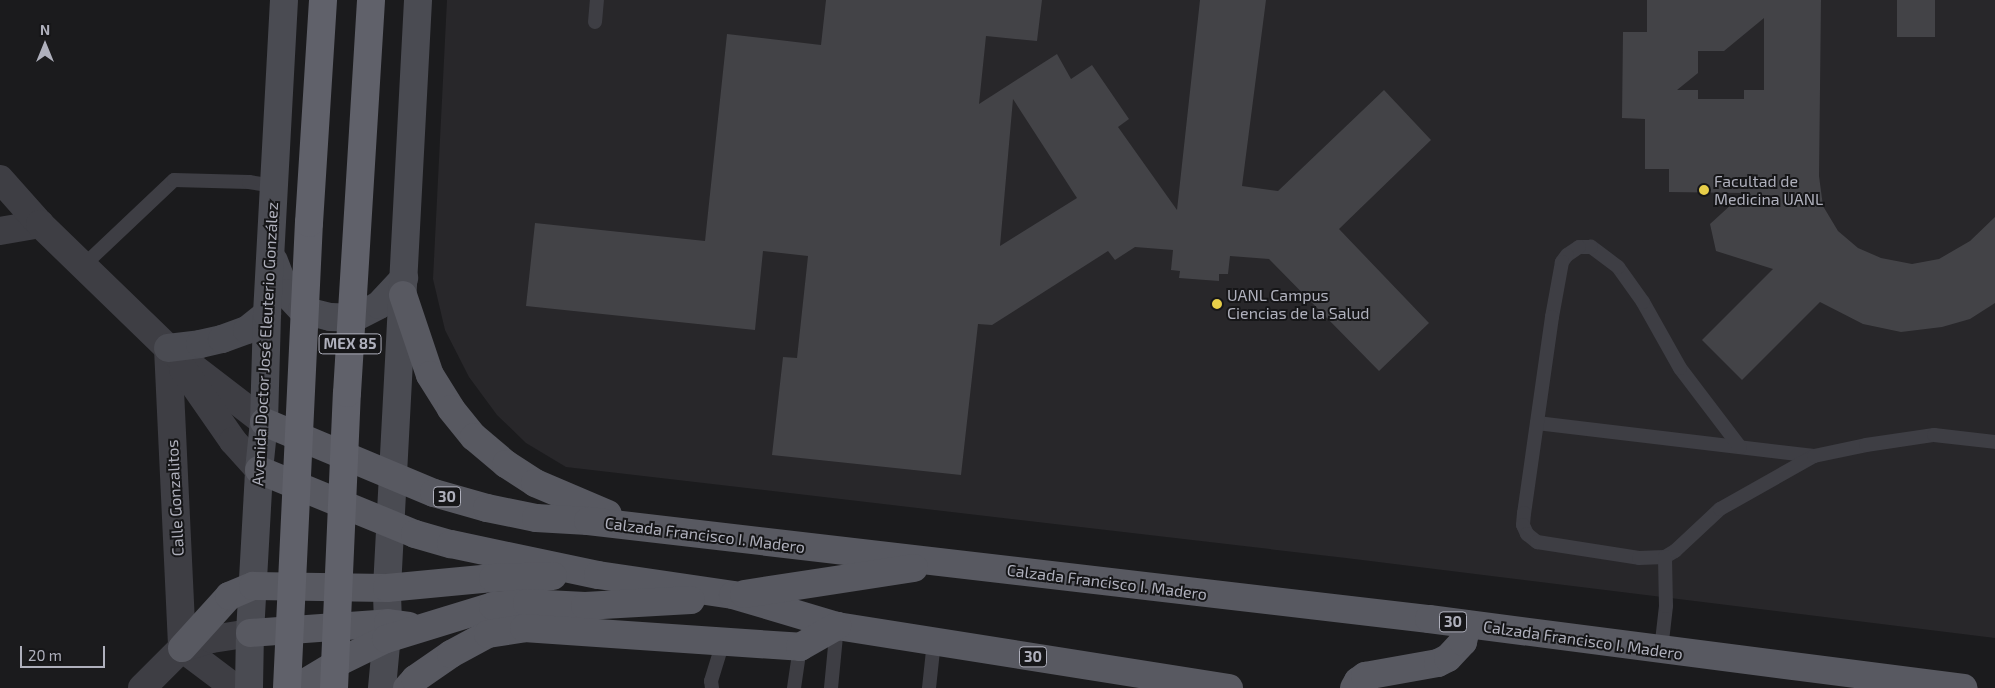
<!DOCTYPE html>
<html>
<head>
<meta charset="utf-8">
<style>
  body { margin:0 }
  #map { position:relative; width:1995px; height:688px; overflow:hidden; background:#1b1b1d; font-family:"Exo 2",sans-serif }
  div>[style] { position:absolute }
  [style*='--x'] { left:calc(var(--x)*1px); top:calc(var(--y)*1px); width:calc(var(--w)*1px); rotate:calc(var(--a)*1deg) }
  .built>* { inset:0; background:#28272a }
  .building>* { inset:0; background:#434347; transform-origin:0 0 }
  .service>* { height:14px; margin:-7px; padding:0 7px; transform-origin:7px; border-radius:7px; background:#3e3e44 }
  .minor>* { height:28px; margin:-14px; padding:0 14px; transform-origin:14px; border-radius:14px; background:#3e3e44 }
  .tertiary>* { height:28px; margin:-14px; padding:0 14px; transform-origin:14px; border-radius:14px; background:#3e3e44 }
  .secondary>* { height:28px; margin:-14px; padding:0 14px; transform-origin:14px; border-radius:14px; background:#4a4b52 }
  .primary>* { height:28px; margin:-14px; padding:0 14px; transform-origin:14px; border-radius:14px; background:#585961 }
  .trunk>* { height:28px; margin:-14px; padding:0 14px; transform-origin:14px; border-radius:14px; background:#60616a }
  .dots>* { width:14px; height:14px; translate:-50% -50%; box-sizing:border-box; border:2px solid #161618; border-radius:50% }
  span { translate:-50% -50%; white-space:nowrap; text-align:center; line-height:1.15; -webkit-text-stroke:4px #161618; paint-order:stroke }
  .shield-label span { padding:1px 4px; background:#161618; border:1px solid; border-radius:4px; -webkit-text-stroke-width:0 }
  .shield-label { font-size:15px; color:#afb0bc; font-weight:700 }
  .poi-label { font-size:16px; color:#afb0bc }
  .left { translate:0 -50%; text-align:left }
  .street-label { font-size:16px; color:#afb0bc }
  .north { position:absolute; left:20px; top:20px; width:50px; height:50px; -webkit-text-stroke:4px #161618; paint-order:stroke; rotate:0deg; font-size:14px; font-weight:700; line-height:20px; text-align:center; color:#afb0bc }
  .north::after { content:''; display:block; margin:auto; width:18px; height:22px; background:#afb0bc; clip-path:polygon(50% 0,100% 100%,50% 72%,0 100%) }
  .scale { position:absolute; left:20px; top:646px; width:85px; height:22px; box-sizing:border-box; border:2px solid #afb0bc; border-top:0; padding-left:6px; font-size:15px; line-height:18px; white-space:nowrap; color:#afb0bc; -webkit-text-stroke:4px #161618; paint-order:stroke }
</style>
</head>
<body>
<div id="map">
  <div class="built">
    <div style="clip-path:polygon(447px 0,1995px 0,1995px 638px,1346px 558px,566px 467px,526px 443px,497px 415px,469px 377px,445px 330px,433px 279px)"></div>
  </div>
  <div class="building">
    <div style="clip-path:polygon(evenodd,826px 0,1042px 0,1037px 41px,986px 36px,979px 104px,1057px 54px,1071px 79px,1092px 65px,1129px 119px,1118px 127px,1177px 210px,1200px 0,1266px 0,1242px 186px,1278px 191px,1384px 90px,1431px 140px,1339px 229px,1429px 323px,1379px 371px,1269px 259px,1230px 256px,1228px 274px,1219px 274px,1219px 281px,1179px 278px,1180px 271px,1171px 270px,1173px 250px,1135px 247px,1115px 260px,1108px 251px,992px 325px,978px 324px,961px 475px,772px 455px,783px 357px,797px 358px,808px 256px,763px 251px,755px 330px,526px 306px,535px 223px,705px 241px,727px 34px,821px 45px,826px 0,1013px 99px,1077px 198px,1000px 246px,1013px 99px)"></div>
    <div style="clip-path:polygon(evenodd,1647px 0,1821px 0,1819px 176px,1823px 206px,1838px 231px,1858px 248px,1881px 258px,1912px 264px,1939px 259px,1970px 241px,1995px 217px,1995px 303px,1970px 319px,1942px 327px,1901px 332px,1863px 324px,1820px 302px,1742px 380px,1702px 340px,1773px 269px,1716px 251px,1710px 224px,1744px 193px,1669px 192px,1669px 169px,1645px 169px,1645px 119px,1622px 118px,1623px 32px,1647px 32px,1647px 0,1764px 18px,1764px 90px,1744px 90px,1744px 99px,1698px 99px,1698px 90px,1677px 90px,1698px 73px,1698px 51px,1724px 51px,1764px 18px)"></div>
    <div style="left:1897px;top:0;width:38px;height:37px"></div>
  </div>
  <div class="service">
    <div style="--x:595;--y:22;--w:22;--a:-85"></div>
    <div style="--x:83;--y:266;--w:125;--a:-43.4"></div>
    <div style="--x:174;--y:180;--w:75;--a:1.5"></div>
    <div style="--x:249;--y:182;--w:25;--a:9"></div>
    <div style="--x:1537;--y:423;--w:279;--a:6.8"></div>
    <div style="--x:1740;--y:447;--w:99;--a:-127.2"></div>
    <div style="--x:1680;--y:368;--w:76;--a:-119.3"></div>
    <div style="--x:1643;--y:302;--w:43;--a:-125.5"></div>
    <div style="--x:1618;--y:267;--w:34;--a:-143"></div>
    <div style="--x:1591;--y:247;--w:12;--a:180"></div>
    <div style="--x:1579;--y:247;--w:14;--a:146"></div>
    <div style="--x:1567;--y:255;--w:9;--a:126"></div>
    <div style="--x:1562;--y:262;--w:56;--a:100.3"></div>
    <div style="--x:1552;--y:317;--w:198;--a:98.1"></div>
    <div style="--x:1524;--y:513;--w:12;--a:95"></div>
    <div style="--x:1523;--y:525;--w:10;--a:66"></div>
    <div style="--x:1527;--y:534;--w:13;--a:39"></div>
    <div style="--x:1537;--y:542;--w:103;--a:8.9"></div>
    <div style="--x:1639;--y:558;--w:26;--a:-2"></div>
    <div style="--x:1665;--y:557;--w:12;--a:-31"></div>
    <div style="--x:1675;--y:551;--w:62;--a:-43"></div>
    <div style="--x:1720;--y:509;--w:108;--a:-29.4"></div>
    <div style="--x:1814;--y:456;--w:53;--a:-11.9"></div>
    <div style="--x:1866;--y:445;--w:69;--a:-8.4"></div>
    <div style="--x:1934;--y:435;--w:61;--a:6.5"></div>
    <div style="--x:1661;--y:650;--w:44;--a:-83.5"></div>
    <div style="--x:1666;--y:606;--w:49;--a:-91.2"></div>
    <div style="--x:712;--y:688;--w:7;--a:-98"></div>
    <div style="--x:711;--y:681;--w:41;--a:-72.9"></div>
    <div style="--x:794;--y:688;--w:41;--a:-81.7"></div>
    <div style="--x:831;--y:688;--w:62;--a:-84.5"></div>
    <div style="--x:929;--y:688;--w:47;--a:-83.9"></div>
  </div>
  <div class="minor">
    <div style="--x:0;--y:231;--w:41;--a:-9.9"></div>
    <div style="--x:168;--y:348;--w:300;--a:87.3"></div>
    <div style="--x:182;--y:648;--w:66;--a:37"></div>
    <div style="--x:142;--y:688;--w:57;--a:-45"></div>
    <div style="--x:182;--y:648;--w:31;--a:-17"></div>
    <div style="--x:212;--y:639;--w:38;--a:-9"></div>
  </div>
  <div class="tertiary">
    <div style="--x:0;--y:179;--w:60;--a:48.4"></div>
    <div style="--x:40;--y:224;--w:178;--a:44.1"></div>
    <div style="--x:168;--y:348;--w:121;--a:37.6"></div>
    <div style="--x:183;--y:369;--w:88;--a:55.2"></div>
    <div style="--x:233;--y:441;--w:39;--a:48"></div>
  </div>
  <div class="secondary">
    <div style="--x:274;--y:261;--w:34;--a:69"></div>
    <div style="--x:286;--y:293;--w:23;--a:47"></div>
    <div style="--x:302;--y:310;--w:29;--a:14"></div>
    <div style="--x:330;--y:317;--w:24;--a:2"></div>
    <div style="--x:354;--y:318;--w:28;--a:-27"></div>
    <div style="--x:379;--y:305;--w:37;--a:-47"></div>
    <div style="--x:168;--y:348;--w:32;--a:-7"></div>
    <div style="--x:200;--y:344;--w:23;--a:-13"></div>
    <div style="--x:222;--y:339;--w:27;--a:-20"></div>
    <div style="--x:247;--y:330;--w:26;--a:-39"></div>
    <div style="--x:249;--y:688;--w:55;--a:-89"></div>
    <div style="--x:250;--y:633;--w:163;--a:-86.8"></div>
    <div style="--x:259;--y:470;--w:48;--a:-84.1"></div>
    <div style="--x:264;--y:422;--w:108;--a:-88.4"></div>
    <div style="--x:267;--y:314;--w:314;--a:-86.9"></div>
    <div style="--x:382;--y:688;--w:65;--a:-84.7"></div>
    <div style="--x:388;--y:623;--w:35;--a:-92"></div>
    <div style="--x:387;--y:588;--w:589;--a:-86.98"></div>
  </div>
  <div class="primary">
    <div style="--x:403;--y:295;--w:84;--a:71.4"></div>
    <div style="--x:430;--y:375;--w:40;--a:58"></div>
    <div style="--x:451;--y:409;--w:36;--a:51"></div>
    <div style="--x:474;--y:437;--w:42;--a:40.2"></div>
    <div style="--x:506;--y:464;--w:35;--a:33"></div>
    <div style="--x:535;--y:483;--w:79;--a:23"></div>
    <div style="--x:264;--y:422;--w:184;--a:22.7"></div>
    <div style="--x:434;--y:493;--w:55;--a:15.8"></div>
    <div style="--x:487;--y:508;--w:50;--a:11.5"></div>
    <div style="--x:536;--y:518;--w:52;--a:3.3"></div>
    <div style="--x:588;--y:521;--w:847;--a:6.65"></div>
    <div style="--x:1429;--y:619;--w:539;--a:7.35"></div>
    <div style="--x:259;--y:470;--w:169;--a:22.3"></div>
    <div style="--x:415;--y:534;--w:37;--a:16"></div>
    <div style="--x:451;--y:544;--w:150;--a:11.9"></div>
    <div style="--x:598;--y:575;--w:136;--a:8.4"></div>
    <div style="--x:733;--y:595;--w:109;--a:16.6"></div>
    <div style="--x:837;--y:626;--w:397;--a:9"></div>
    <div style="--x:744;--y:594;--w:172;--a:-8.7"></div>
    <div style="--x:250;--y:633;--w:138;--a:-4.1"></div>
    <div style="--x:388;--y:623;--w:21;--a:8"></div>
    <div style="--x:182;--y:648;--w:70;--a:-47.9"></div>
    <div style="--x:229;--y:596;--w:26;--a:-23"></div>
    <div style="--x:253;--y:586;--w:134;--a:0.9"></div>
    <div style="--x:387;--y:588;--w:106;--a:-5.4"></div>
    <div style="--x:493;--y:578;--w:60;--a:-1.9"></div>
    <div style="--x:296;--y:688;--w:52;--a:-31"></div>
    <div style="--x:341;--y:661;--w:50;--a:-26.1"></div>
    <div style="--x:386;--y:639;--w:112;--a:-17.1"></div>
    <div style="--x:493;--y:606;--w:34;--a:-5"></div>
    <div style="--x:527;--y:603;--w:58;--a:3"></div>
    <div style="--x:585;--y:606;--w:106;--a:-3.2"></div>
    <div style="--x:407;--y:688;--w:12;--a:-48"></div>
    <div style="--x:415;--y:679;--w:44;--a:-34.8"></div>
    <div style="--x:451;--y:654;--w:42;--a:-28.4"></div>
    <div style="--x:488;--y:634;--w:36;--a:-9"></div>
    <div style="--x:524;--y:628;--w:277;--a:3.9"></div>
    <div style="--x:800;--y:647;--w:43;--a:-29.6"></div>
    <div style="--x:1354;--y:688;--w:8;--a:-60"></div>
    <div style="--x:1358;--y:681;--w:9;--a:-36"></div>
    <div style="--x:1365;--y:676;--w:74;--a:-10.1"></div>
    <div style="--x:1438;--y:663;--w:11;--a:-27"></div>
    <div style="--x:1448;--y:658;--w:22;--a:-47"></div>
    <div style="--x:1463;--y:642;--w:18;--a:-77"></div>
  </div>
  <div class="trunk">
    <div style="--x:287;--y:688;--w:466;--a:-87.3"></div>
    <div style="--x:309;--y:223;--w:223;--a:-86.4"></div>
    <div style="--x:334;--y:688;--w:295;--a:-87.5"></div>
    <div style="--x:347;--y:393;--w:394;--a:-86.5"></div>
  </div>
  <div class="dots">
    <div style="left:1704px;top:190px;background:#e7ce49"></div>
    <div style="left:1217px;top:304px;background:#e7ce49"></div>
  </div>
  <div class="shield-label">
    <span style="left:350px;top:344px">MEX 85</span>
    <span style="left:447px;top:497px">30</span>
    <span style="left:1453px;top:622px">30</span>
    <span style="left:1033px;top:657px">30</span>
  </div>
  <div class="poi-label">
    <span class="left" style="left:1714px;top:190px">Facultad de<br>Medicina UANL</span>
    <span class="left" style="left:1227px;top:304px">UANL Campus<br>Ciencias de la Salud</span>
  </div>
  <div class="street-label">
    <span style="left:265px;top:344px;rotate:-87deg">Avenida Doctor José Eleuterio González</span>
    <span style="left:175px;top:498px;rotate:-93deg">Calle Gonzalitos</span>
    <span style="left:705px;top:535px;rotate:7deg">Calzada Francisco I. Madero</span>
    <span style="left:1107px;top:582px;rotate:7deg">Calzada Francisco I. Madero</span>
    <span style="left:1583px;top:640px;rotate:8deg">Calzada Francisco I. Madero</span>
  </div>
  <div class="north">N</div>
  <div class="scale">20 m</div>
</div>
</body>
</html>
